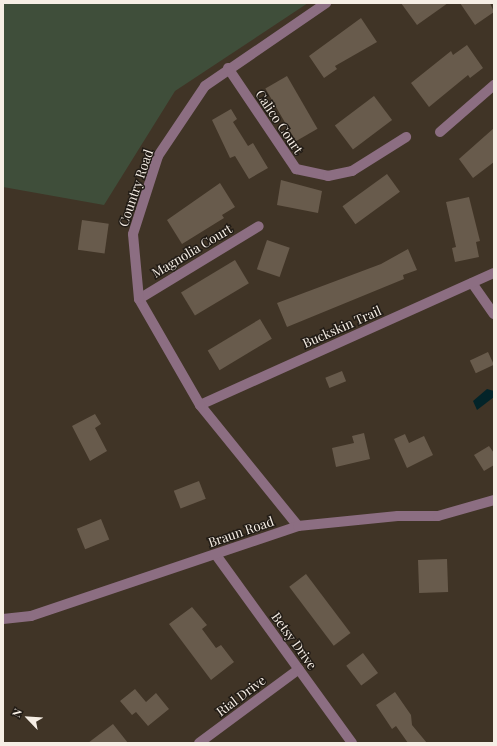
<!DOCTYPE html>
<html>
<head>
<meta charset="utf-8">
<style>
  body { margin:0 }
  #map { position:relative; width:497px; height:746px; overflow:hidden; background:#403426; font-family:"Playfair Display",serif }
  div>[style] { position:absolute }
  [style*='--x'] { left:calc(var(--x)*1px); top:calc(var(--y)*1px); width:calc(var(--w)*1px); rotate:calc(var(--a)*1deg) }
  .green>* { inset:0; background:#3f4e3a }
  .water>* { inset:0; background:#032429 }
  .building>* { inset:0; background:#685b4c; transform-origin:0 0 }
  .minor>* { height:10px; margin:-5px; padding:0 5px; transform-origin:5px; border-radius:5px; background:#8c6e82 }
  span { translate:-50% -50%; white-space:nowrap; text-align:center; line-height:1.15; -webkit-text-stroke:3px #221c16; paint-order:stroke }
  .street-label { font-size:13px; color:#f6eee5 }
  .frame { position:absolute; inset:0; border:4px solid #f6eee5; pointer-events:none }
  .north { position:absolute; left:8px; top:698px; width:40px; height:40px; -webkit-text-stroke:3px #221c16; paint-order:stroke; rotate:295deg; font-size:11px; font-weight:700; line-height:16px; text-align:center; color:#f6eee5 }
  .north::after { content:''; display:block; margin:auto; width:14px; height:18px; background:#f6eee5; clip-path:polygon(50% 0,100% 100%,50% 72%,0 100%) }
</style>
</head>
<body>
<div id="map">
  <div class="green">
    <div style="clip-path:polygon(3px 3px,308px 3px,175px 91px,104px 205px,3px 187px)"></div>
  </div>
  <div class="water">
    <div style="clip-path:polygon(487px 389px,494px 391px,494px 397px,477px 410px,473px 401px)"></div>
  </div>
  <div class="building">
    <div style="clip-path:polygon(401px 3px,448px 3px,417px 25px)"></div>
    <div style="clip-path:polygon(460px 3px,490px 3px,494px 12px,475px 25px)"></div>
    <div style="clip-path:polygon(361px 18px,377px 42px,335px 66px,337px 69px,324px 78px,309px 56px)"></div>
    <div style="clip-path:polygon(467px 45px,483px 68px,470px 78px,468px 75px,429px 107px,411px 83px,451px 51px,453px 55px)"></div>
    <div style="left:287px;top:76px;width:61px;height:25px;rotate:60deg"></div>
    <div style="left:374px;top:96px;width:30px;height:49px;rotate:53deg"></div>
    <div style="clip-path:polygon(231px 109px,237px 119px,233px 122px,248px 146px,253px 143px,268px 168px,249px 179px,235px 156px,230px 158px,212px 120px)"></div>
    <div style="clip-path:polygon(494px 128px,494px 162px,473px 178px,459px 159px)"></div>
    <div style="left:387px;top:174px;width:22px;height:55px;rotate:54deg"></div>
    <div style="clip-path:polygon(281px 180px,322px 191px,318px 213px,277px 205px)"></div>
    <div style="clip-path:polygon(220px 183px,235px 207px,222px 215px,224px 218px,182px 244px,167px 220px)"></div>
    <div style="clip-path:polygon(469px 197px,480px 241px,476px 242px,479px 257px,455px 262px,452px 248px,456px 247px,446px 202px)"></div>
    <div style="left:82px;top:220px;width:27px;height:30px;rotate:8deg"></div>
    <div style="left:267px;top:240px;width:24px;height:31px;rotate:19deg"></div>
    <div style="clip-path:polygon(408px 249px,417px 270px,403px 275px,404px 279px,287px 327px,277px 303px,381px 264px)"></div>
    <div style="left:235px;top:260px;width:27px;height:63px;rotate:59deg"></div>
    <div style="left:260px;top:319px;width:23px;height:61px;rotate:59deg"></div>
    <div style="left:488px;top:352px;width:14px;height:20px;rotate:65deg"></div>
    <div style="left:342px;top:371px;width:11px;height:18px;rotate:68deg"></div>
    <div style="clip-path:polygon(95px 414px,101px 424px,95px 428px,107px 451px,90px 461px,72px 426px)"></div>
    <div style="clip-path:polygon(364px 433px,370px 459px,336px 467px,332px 448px,354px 443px,352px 436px)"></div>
    <div style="clip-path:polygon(405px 434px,409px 443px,424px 436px,433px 455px,407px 468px,394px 439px)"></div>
    <div style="clip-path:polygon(489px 446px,494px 453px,494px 465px,484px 471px,474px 455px)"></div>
    <div style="left:199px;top:481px;width:19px;height:27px;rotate:69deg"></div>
    <div style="left:101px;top:519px;width:22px;height:26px;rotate:68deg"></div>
    <div style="left:447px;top:559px;width:33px;height:29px;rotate:88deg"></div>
    <div style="left:306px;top:574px;width:74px;height:21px;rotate:53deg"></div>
    <div style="clip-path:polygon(192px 607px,207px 625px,202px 629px,216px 648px,221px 645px,234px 662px,211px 680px,169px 624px)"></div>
    <div style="left:363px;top:653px;width:25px;height:21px;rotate:53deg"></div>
    <div style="clip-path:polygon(135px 689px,146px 702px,156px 693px,169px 709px,148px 726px,136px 712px,132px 715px,120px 701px)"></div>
    <div style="clip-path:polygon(395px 692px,411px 715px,412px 725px,427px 743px,408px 743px,396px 726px,392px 729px,376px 705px)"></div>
    <div style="clip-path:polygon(113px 724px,128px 743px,88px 743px)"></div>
  </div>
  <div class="minor">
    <div style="--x:228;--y:68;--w:122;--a:56"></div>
    <div style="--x:296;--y:169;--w:33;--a:12"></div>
    <div style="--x:328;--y:176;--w:25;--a:-12"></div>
    <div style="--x:352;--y:171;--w:64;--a:-32.2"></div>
    <div style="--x:440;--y:132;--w:72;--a:-41"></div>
    <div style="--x:472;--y:283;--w:38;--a:55"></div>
    <div style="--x:139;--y:299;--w:140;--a:-31.3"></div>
    <div style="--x:200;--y:405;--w:322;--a:-24.2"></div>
    <div style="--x:298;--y:526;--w:156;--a:-129"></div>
    <div style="--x:200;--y:405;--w:122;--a:-119.9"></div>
    <div style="--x:139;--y:299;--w:65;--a:-95.3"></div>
    <div style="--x:133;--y:234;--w:82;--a:-72.2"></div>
    <div style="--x:158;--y:156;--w:84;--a:-56.1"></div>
    <div style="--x:205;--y:86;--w:147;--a:-34.4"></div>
    <div style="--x:216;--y:555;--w:232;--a:54.1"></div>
    <div style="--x:3;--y:619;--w:28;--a:-6"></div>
    <div style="--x:31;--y:616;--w:282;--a:-18.6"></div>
    <div style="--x:298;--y:526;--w:100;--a:-5.7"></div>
    <div style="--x:398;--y:516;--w:40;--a:0"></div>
    <div style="--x:438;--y:516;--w:58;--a:-15.9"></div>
    <div style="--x:199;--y:743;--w:124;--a:-36.5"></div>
  </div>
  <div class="street-label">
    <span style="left:279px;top:122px;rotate:56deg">Calico Court</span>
    <span style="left:136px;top:188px;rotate:-71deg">Country Road</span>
    <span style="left:192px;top:251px;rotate:-31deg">Magnolia Court</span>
    <span style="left:342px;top:327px;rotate:-24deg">Buckskin Trail</span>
    <span style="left:241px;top:532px;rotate:-19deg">Braun Road</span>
    <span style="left:294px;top:641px;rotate:54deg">Betsy Drive</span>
    <span style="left:241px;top:696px;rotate:-37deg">Rial Drive</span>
  </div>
  <div class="frame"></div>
  <div class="north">N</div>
</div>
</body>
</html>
